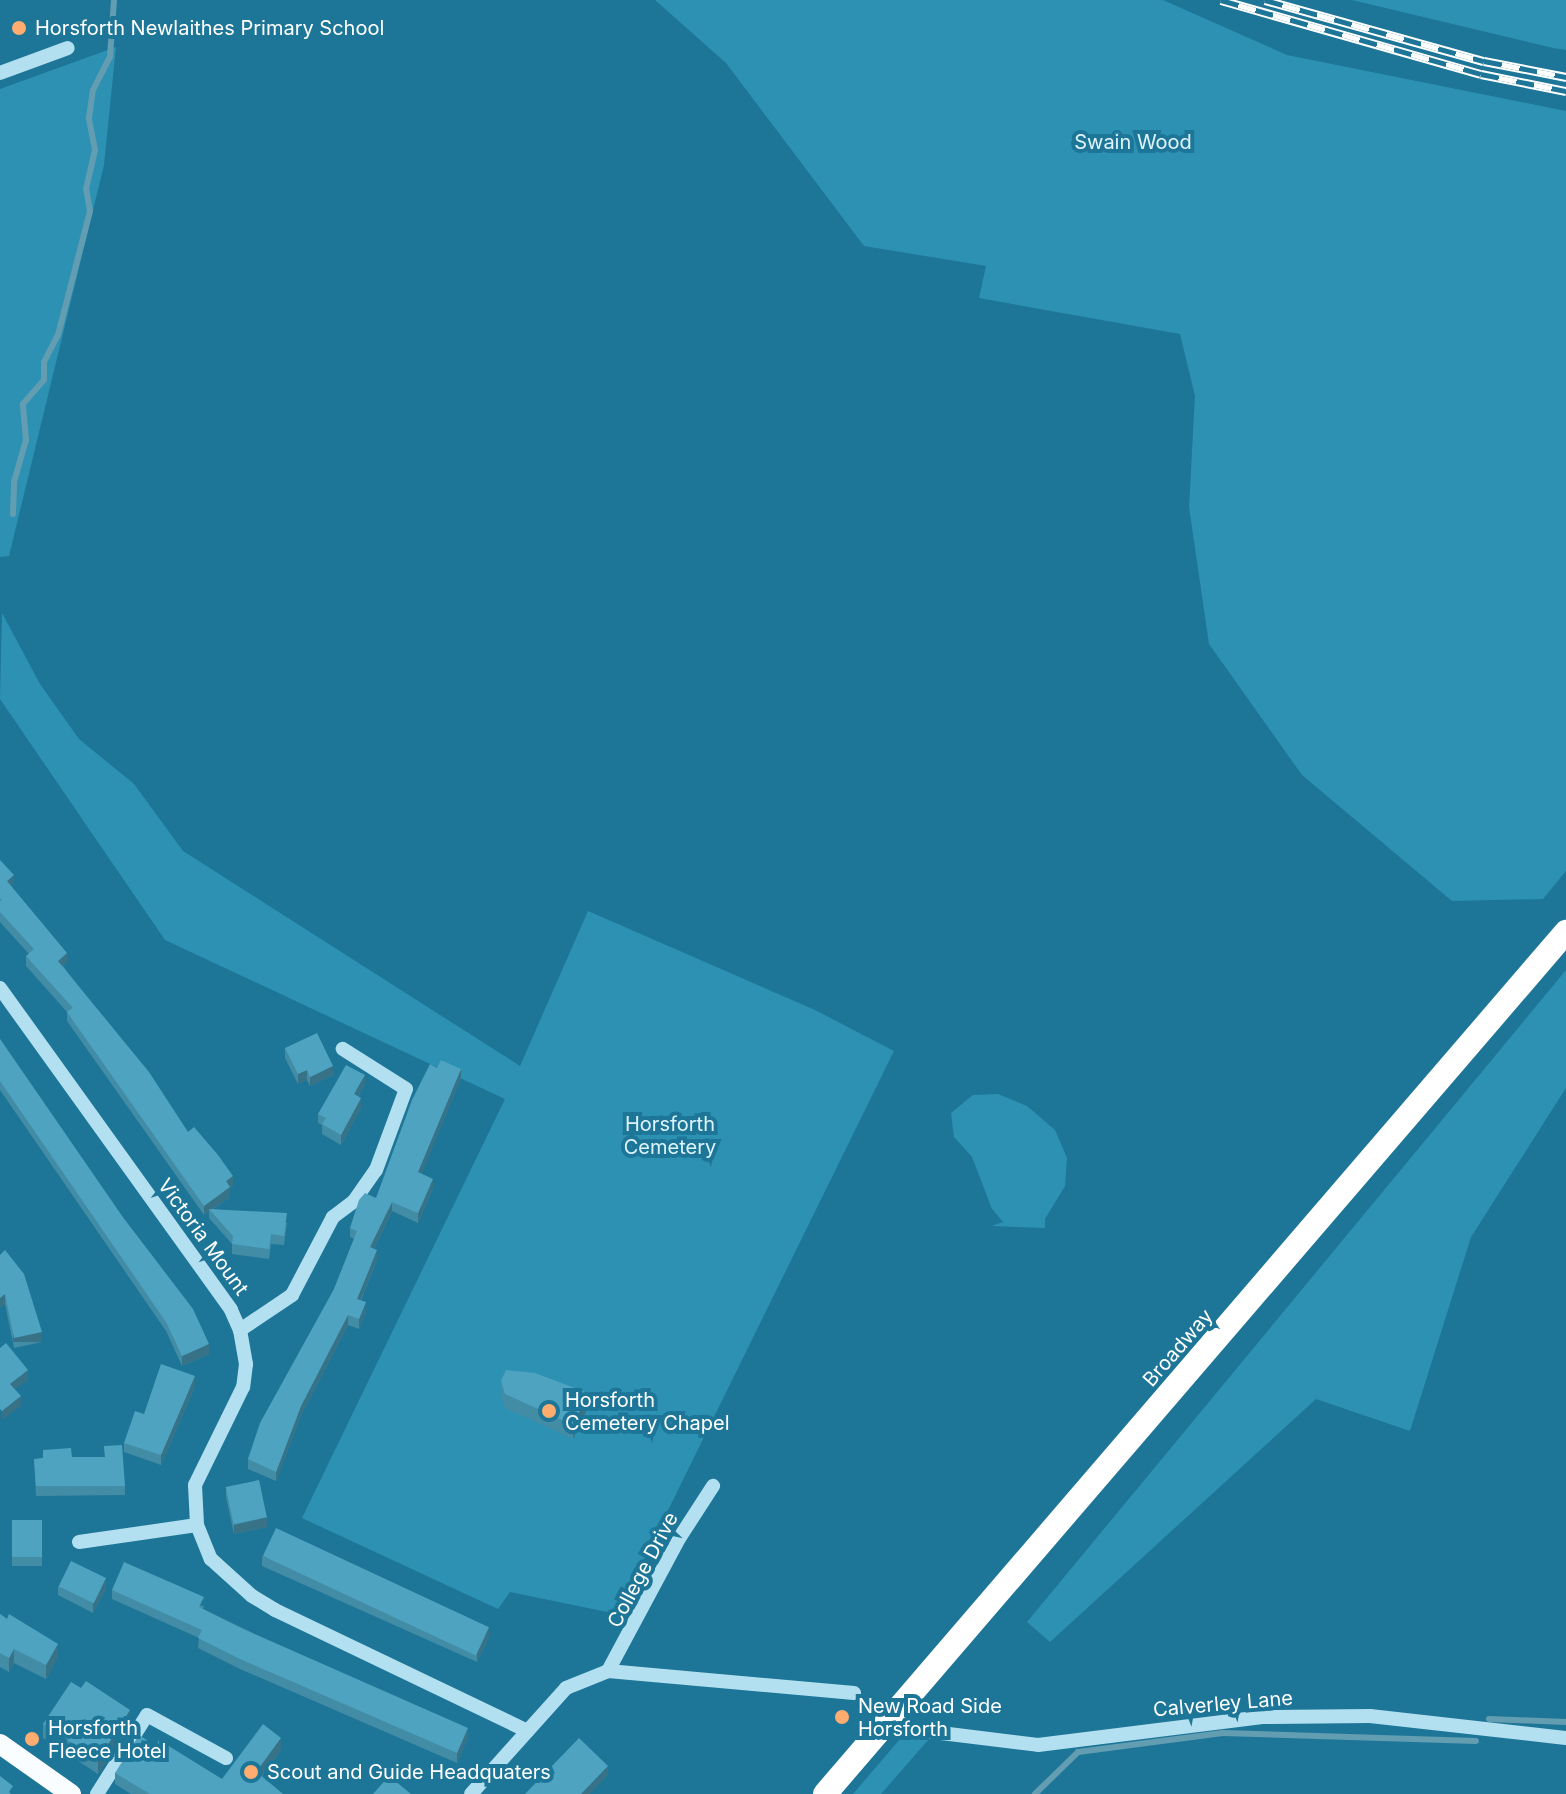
<!DOCTYPE html>
<html>
<head>
<meta charset="utf-8">
<style>
  body { margin:0 }
  #map { position:relative; width:1566px; height:1794px; overflow:hidden; background:#1d7697; font-family:Inter,sans-serif }
  div>[style] { position:absolute }
  [style*='--x'] { left:calc(var(--x)*1px); top:calc(var(--y)*1px); width:calc(var(--w)*1px); rotate:calc(var(--a)*1deg) }
  .green>* { inset:0; background:#2d91b3 }
  .stream>* { height:6px; margin:-3px; padding:0 3px; transform-origin:3px; border-radius:3px; background:#639db1 }
  .minor>* { height:14px; margin:-7px; padding:0 7px; transform-origin:7px; border-radius:7px; background:#b2e0f0 }
  .major>* { height:20px; margin:-10px; padding:0 10px; transform-origin:10px; border-radius:10px; background:#fafdff }
  .highway>* { height:24px; margin:-12px; padding:0 12px; transform-origin:12px; border-radius:12px; background:#fff }
  .rail>* { height:9px; margin-top:-4.5px; transform-origin:0; background:repeating-linear-gradient(90deg,#1d7697 0 18px,#fff 0 36px); box-sizing:border-box; border-block:2px solid #fff }
  .wall>* { inset:0; background:#438ca6; transform-origin:0 0 }
  .shaded-wall>* { inset:0; background:#377287; transform-origin:0 0 }
  .building>* { inset:0; background:#4ea3c1; transform-origin:0 0 }
  .dots>* { width:22px; height:22px; translate:-50% -50%; box-sizing:border-box; border:4px solid #1d7697; border-radius:50% }
  span { translate:-50% -50%; white-space:nowrap; text-align:center; line-height:1.15; -webkit-text-stroke:8px #1d7697; paint-order:stroke }
  .poi-label { font-size:20px; color:#fff }
  .left { translate:0 -50%; text-align:left }
  .park-label { font-size:20px; color:#def4fc }
  .street-label { font-size:20px; color:#fff }
</style>
</head>
<body>
<div id="map">
  <div class="green">
    <div style="clip-path:polygon(655px 0,1163px 0,1287px 55px,1566px 111px,1566px 871px,1543px 899px,1452px 901px,1302px 775px,1209px 644px,1189px 507px,1195px 396px,1180px 334px,979px 298px,986px 266px,864px 246px,726px 63px)"></div>
    <div style="clip-path:polygon(1352px 0,1566px 0,1566px 50px,1553px 48px)"></div>
    <div style="clip-path:polygon(116px 47px,104px 165px,9px 556px,0 557px,0 89px)"></div>
    <div style="clip-path:polygon(2px 613px,40px 684px,79px 739px,134px 784px,183px 851px,520px 1066px,588px 911px,815px 1010px,894px 1051px,617px 1614px,510px 1592px,498px 1609px,302px 1518px,505px 1099px,165px 940px,0 699px)"></div>
    <div style="clip-path:polygon(1566px 970px,1566px 1088px,1471px 1237px,1410px 1431px,1316px 1399px,1050px 1642px,1027px 1622px)"></div>
    <div style="clip-path:polygon(998px 1094px,1027px 1106px,1055px 1130px,1067px 1158px,1065px 1186px,1045px 1219px,1045px 1228px,992px 1226px,1003px 1222px,992px 1209px,972px 1157px,954px 1137px,951px 1113px,973px 1095px)"></div>
    <div style="clip-path:polygon(906px 1732px,929px 1739px,881px 1794px,853px 1794px)"></div>
  </div>
  <div class="stream">
    <div style="--x:13;--y:514;--w:32;--a:-88"></div>
    <div style="--x:14;--y:482;--w:44;--a:-74.1"></div>
    <div style="--x:26;--y:440;--w:36;--a:-95"></div>
    <div style="--x:23;--y:404;--w:32;--a:-49"></div>
    <div style="--x:44;--y:380;--w:18;--a:-90"></div>
    <div style="--x:44;--y:362;--w:30;--a:-63"></div>
    <div style="--x:58;--y:335;--w:128;--a:-75.5"></div>
    <div style="--x:90;--y:211;--w:22;--a:-100"></div>
    <div style="--x:86;--y:189;--w:40;--a:-77"></div>
    <div style="--x:95;--y:150;--w:33;--a:-101"></div>
    <div style="--x:89;--y:118;--w:28;--a:-82"></div>
    <div style="--x:93;--y:90;--w:37;--a:-63"></div>
    <div style="--x:110;--y:57;--w:57;--a:-86"></div>
    <div style="--x:1489;--y:1719;--w:77;--a:2.2"></div>
    <div style="--x:1035;--y:1794;--w:60;--a:-44.3"></div>
    <div style="--x:1078;--y:1752;--w:146;--a:-7.5"></div>
    <div style="--x:1223;--y:1733;--w:253;--a:1.8"></div>
  </div>
  <div class="minor">
    <div style="--x:0;--y:73;--w:72;--a:-20.2"></div>
    <div style="--x:0;--y:988;--w:396;--a:54.3"></div>
    <div style="--x:231;--y:1310;--w:22;--a:66"></div>
    <div style="--x:240;--y:1330;--w:35;--a:80"></div>
    <div style="--x:246;--y:1364;--w:23;--a:97"></div>
    <div style="--x:243;--y:1387;--w:109;--a:116.1"></div>
    <div style="--x:195;--y:1485;--w:40;--a:87.1"></div>
    <div style="--x:197;--y:1525;--w:37;--a:68"></div>
    <div style="--x:211;--y:1559;--w:55;--a:42.1"></div>
    <div style="--x:252;--y:1596;--w:27;--a:31"></div>
    <div style="--x:275;--y:1610;--w:280;--a:25.6"></div>
    <div style="--x:240;--y:1330;--w:63;--a:-33.9"></div>
    <div style="--x:292;--y:1295;--w:88;--a:-62.3"></div>
    <div style="--x:333;--y:1217;--w:26;--a:-37"></div>
    <div style="--x:354;--y:1201;--w:38;--a:-55"></div>
    <div style="--x:376;--y:1170;--w:86;--a:-69.7"></div>
    <div style="--x:406;--y:1089;--w:75;--a:-147.6"></div>
    <div style="--x:79;--y:1542;--w:119;--a:-8.2"></div>
    <div style="--x:608;--y:1671;--w:152;--a:-61.8"></div>
    <div style="--x:680;--y:1537;--w:61;--a:-57.1"></div>
    <div style="--x:884;--y:1726;--w:155;--a:7"></div>
    <div style="--x:1038;--y:1745;--w:226;--a:-7.1"></div>
    <div style="--x:1262;--y:1717;--w:108;--a:-0.5"></div>
    <div style="--x:1370;--y:1716;--w:197;--a:6.4"></div>
    <div style="--x:97;--y:1794;--w:93;--a:-57.7"></div>
    <div style="--x:147;--y:1715;--w:90;--a:28.6"></div>
    <div style="--x:471;--y:1794;--w:142;--a:-48.1"></div>
    <div style="--x:566;--y:1688;--w:45;--a:-22"></div>
    <div style="--x:608;--y:1671;--w:247;--a:5.1"></div>
  </div>
  <div class="major">
    <div style="--x:0;--y:1744;--w:87;--a:35.2"></div>
  </div>
  <div class="highway">
    <div style="--x:825;--y:1794;--w:1137;--a:-49.32"></div>
  </div>
  <div class="rail">
    <div style="--x:1221;--y:0;--w:270;--a:15.9"></div>
    <div style="--x:1481;--y:74;--w:87;--a:11.3"></div>
    <div style="--x:1265;--y:0;--w:227;--a:15.6"></div>
    <div style="--x:1484;--y:61;--w:84;--a:11"></div>
  </div>
  <div class="wall">
    <div style="clip-path:polygon(0 860px,14px 884px,11px 886px,67px 962px,63px 966px,188px 1132px,233px 1186px,230px 1188px,230px 1197px,213px 1209px,287px 1223px,284px 1245px,271px 1244px,269px 1259px,232px 1254px,232px 1244px,209px 1218px,209px 1211px,204px 1215px,67px 1021px,67px 1012px,26px 966px,26px 956px,29px 954px,0 922px)"></div>
    <div style="clip-path:polygon(0 1039px,122px 1216px,209px 1354px,182px 1366px,166px 1331px,0 1090px)"></div>
    <div style="clip-path:polygon(285px 1048px,333px 1075px,310px 1086px,307px 1080px,298px 1084px,285px 1058px)"></div>
    <div style="clip-path:polygon(461px 1078px,421px 1174px,433px 1188px,418px 1223px,392px 1211px,374px 1249px,377px 1260px,361px 1300px,366px 1312px,359px 1329px,348px 1325px,301px 1415px,276px 1481px,248px 1469px,248px 1459px,334px 1289px,354px 1239px,350px 1237px,350px 1228px,376px 1198px)"></div>
    <div style="clip-path:polygon(365px 1084px,358px 1097px,361px 1108px,341px 1145px,322px 1134px,322px 1125px,318px 1123px,318px 1114px)"></div>
    <div style="clip-path:polygon(5px 1250px,42px 1342px,14px 1348px,5px 1304px,0 1308px)"></div>
    <div style="clip-path:polygon(501px 1381px,588px 1407px,573px 1439px,505px 1408px,501px 1395px)"></div>
    <div style="clip-path:polygon(195px 1386px,161px 1465px,124px 1452px,124px 1443px,144px 1414px)"></div>
    <div style="clip-path:polygon(104px 1446px,125px 1486px,125px 1495px,36px 1496px,34px 1459px,105px 1457px)"></div>
    <div style="clip-path:polygon(226px 1487px,267px 1527px,234px 1534px,226px 1497px)"></div>
    <div style="left:12px;top:1520px;width:30px;height:46px"></div>
    <div style="clip-path:polygon(262px 1556px,489px 1637px,477px 1662px,262px 1566px)"></div>
    <div style="clip-path:polygon(58px 1586px,106px 1588px,93px 1613px,58px 1595px)"></div>
    <div style="clip-path:polygon(112px 1590px,204px 1606px,203px 1609px,468px 1737px,457px 1763px,240px 1669px,198px 1648px,199px 1638px,112px 1599px)"></div>
    <div style="clip-path:polygon(0 1614px,58px 1657px,46px 1679px,14px 1663px,9px 1672px,0 1667px)"></div>
    <div style="clip-path:polygon(43px 1724px,130px 1724px,98px 1774px,43px 1738px)"></div>
    <div style="clip-path:polygon(156px 1746px,222px 1779px,281px 1750px,262px 1776px,283px 1794px,131px 1794px,115px 1784px,115px 1773px)"></div>
  </div>
  <div class="shaded-wall">
    <div style="clip-path:polygon(14px 875px,14px 884px,7px 890px,7px 881px)"></div>
    <div style="clip-path:polygon(67px 953px,67px 962px,58px 970px,58px 961px)"></div>
    <div style="clip-path:polygon(333px 1066px,333px 1075px,310px 1086px,310px 1077px)"></div>
    <div style="clip-path:polygon(461px 1069px,461px 1078px,418px 1182px,418px 1172px)"></div>
    <div style="clip-path:polygon(307px 1070px,307px 1080px,298px 1084px,298px 1074px)"></div>
    <div style="clip-path:polygon(365px 1075px,365px 1084px,354px 1104px,354px 1094px)"></div>
    <div style="clip-path:polygon(361px 1098px,361px 1108px,341px 1145px,341px 1135px)"></div>
    <div style="clip-path:polygon(233px 1176px,233px 1186px,230px 1188px,230px 1197px,211px 1210px,209px 1209px,209px 1211px,204px 1215px,204px 1206px,226px 1181px)"></div>
    <div style="clip-path:polygon(433px 1179px,433px 1188px,418px 1223px,418px 1213px)"></div>
    <div style="clip-path:polygon(392px 1202px,392px 1211px,370px 1257px,370px 1247px)"></div>
    <div style="clip-path:polygon(377px 1250px,377px 1260px,357px 1308px,357px 1299px)"></div>
    <div style="clip-path:polygon(5px 1294px,5px 1304px,0 1308px,0 1298px)"></div>
    <div style="clip-path:polygon(366px 1302px,366px 1312px,359px 1329px,359px 1319px)"></div>
    <div style="clip-path:polygon(348px 1315px,348px 1325px,301px 1415px,276px 1481px,276px 1472px,301px 1406px)"></div>
    <div style="left:42px;top:1332px;width:10px;height:29px;rotate:90deg"></div>
    <div style="clip-path:polygon(209px 1344px,209px 1354px,182px 1366px,182px 1356px)"></div>
    <div style="clip-path:polygon(28px 1370px,28px 1380px,10px 1393px,10px 1384px)"></div>
    <div style="clip-path:polygon(195px 1376px,195px 1386px,161px 1465px,161px 1455px)"></div>
    <div style="clip-path:polygon(588px 1393px,588px 1407px,573px 1439px,573px 1425px)"></div>
    <div style="clip-path:polygon(21px 1396px,21px 1406px,2px 1420px,2px 1411px)"></div>
    <div style="clip-path:polygon(267px 1517px,267px 1527px,234px 1534px,234px 1525px)"></div>
    <div style="clip-path:polygon(106px 1578px,106px 1588px,93px 1613px,93px 1603px)"></div>
    <div style="clip-path:polygon(489px 1627px,489px 1637px,477px 1662px,477px 1653px)"></div>
    <div style="clip-path:polygon(58px 1644px,58px 1657px,46px 1679px,46px 1665px)"></div>
    <div style="clip-path:polygon(14px 1649px,14px 1663px,9px 1672px,9px 1658px)"></div>
    <div style="clip-path:polygon(130px 1710px,130px 1724px,98px 1774px,98px 1760px)"></div>
    <div style="clip-path:polygon(468px 1728px,468px 1737px,457px 1763px,457px 1753px)"></div>
    <div style="clip-path:polygon(281px 1738px,281px 1750px,256px 1783px,256px 1772px)"></div>
    <div style="clip-path:polygon(608px 1766px,608px 1775px,590px 1794px,581px 1794px)"></div>
  </div>
  <div class="building">
    <div style="clip-path:polygon(0 860px,14px 875px,7px 881px,67px 953px,58px 961px,149px 1072px,188px 1132px,194px 1127px,218px 1155px,233px 1176px,226px 1181px,230px 1187px,204px 1206px,67px 1012px,73px 1008px,26px 956px,34px 949px,0 912px,0 901px,2px 900px,0 898px)"></div>
    <div style="clip-path:polygon(317px 1033px,333px 1066px,310px 1077px,307px 1070px,298px 1074px,285px 1048px)"></div>
    <div style="clip-path:polygon(0 1039px,122px 1216px,193px 1309px,209px 1344px,182px 1356px,166px 1322px,0 1081px)"></div>
    <div style="clip-path:polygon(441px 1060px,461px 1069px,418px 1172px,433px 1179px,418px 1213px,392px 1202px,370px 1247px,377px 1250px,357px 1299px,366px 1302px,359px 1319px,348px 1315px,301px 1406px,276px 1472px,248px 1459px,260px 1423px,334px 1289px,357px 1231px,350px 1228px,359px 1200px,365px 1193px,376px 1198px,412px 1100px,430px 1064px,437px 1068px)"></div>
    <div style="clip-path:polygon(346px 1065px,365px 1075px,354px 1094px,361px 1098px,341px 1135px,322px 1124px,326px 1118px,318px 1114px)"></div>
    <div style="clip-path:polygon(209px 1209px,287px 1213px,284px 1236px,271px 1234px,269px 1249px,232px 1244px,233px 1236px)"></div>
    <div style="clip-path:polygon(5px 1250px,24px 1274px,42px 1332px,14px 1338px,5px 1294px,0 1298px,0 1255px)"></div>
    <div style="clip-path:polygon(6px 1343px,28px 1370px,10px 1384px,21px 1396px,2px 1411px,0 1409px,0 1348px)"></div>
    <div style="clip-path:polygon(161px 1364px,195px 1376px,161px 1455px,124px 1443px,135px 1411px,144px 1414px)"></div>
    <div style="clip-path:polygon(506px 1370px,535px 1373px,588px 1393px,573px 1425px,505px 1394px,501px 1381px)"></div>
    <div style="clip-path:polygon(122px 1445px,125px 1486px,36px 1486px,34px 1459px,43px 1458px,43px 1450px,71px 1448px,72px 1457px,105px 1457px,104px 1446px)"></div>
    <div style="left:259px;top:1480px;width:38px;height:34px;rotate:78deg"></div>
    <div style="left:12px;top:1520px;width:30px;height:37px"></div>
    <div style="left:276px;top:1528px;width:235px;height:31px;rotate:25deg"></div>
    <div style="left:71px;top:1561px;width:39px;height:28px;rotate:26deg"></div>
    <div style="clip-path:polygon(124px 1562px,204px 1597px,199px 1607px,243px 1629px,468px 1728px,457px 1753px,240px 1659px,198px 1638px,202px 1630px,112px 1590px)"></div>
    <div style="clip-path:polygon(0 1614px,7px 1619px,9px 1614px,58px 1644px,46px 1665px,14px 1649px,9px 1658px,0 1653px)"></div>
    <div style="clip-path:polygon(86px 1681px,130px 1710px,98px 1760px,43px 1724px,71px 1682px,81px 1688px)"></div>
    <div style="clip-path:polygon(263px 1724px,281px 1738px,256px 1772px,283px 1794px,150px 1794px,115px 1773px,139px 1735px,156px 1746px,159px 1740px,222px 1779px)"></div>
    <div style="clip-path:polygon(579px 1738px,608px 1766px,581px 1794px,525px 1794px)"></div>
    <div style="clip-path:polygon(0 1776px,13px 1786px,9px 1792px,11px 1794px,0 1794px)"></div>
    <div style="clip-path:polygon(389px 1776px,411px 1794px,373px 1794px)"></div>
  </div>
  <div class="dots">
    <div style="left:19px;top:28px;background:#ffac70"></div>
    <div style="left:549px;top:1411px;background:#ffac70"></div>
    <div style="left:842px;top:1717px;background:#ffac70"></div>
    <div style="left:32px;top:1739px;background:#ffac70"></div>
    <div style="left:251px;top:1772px;background:#ffac70"></div>
  </div>
  <div class="poi-label">
    <span class="left" style="left:35px;top:28px">Horsforth Newlaithes Primary School</span>
    <span class="left" style="left:565px;top:1412px">Horsforth<br>Cemetery Chapel</span>
    <span class="left" style="left:858px;top:1718px">New Road Side<br>Horsforth</span>
    <span class="left" style="left:48px;top:1740px">Horsforth<br>Fleece Hotel</span>
    <span class="left" style="left:267px;top:1772px">Scout and Guide Headquaters</span>
  </div>
  <div class="park-label">
    <span style="left:1133px;top:142px">Swain Wood</span>
    <span style="left:670px;top:1136px">Horsforth<br>Cemetery</span>
  </div>
  <div class="street-label">
    <span style="left:203px;top:1237px;rotate:54deg">Victoria Mount</span>
    <span style="left:1178px;top:1348px;rotate:-49deg">Broadway</span>
    <span style="left:643px;top:1570px;rotate:-62deg">College Drive</span>
    <span style="left:1223px;top:1704px;rotate:-5deg">Calverley Lane</span>
  </div>
</div>
</body>
</html>
